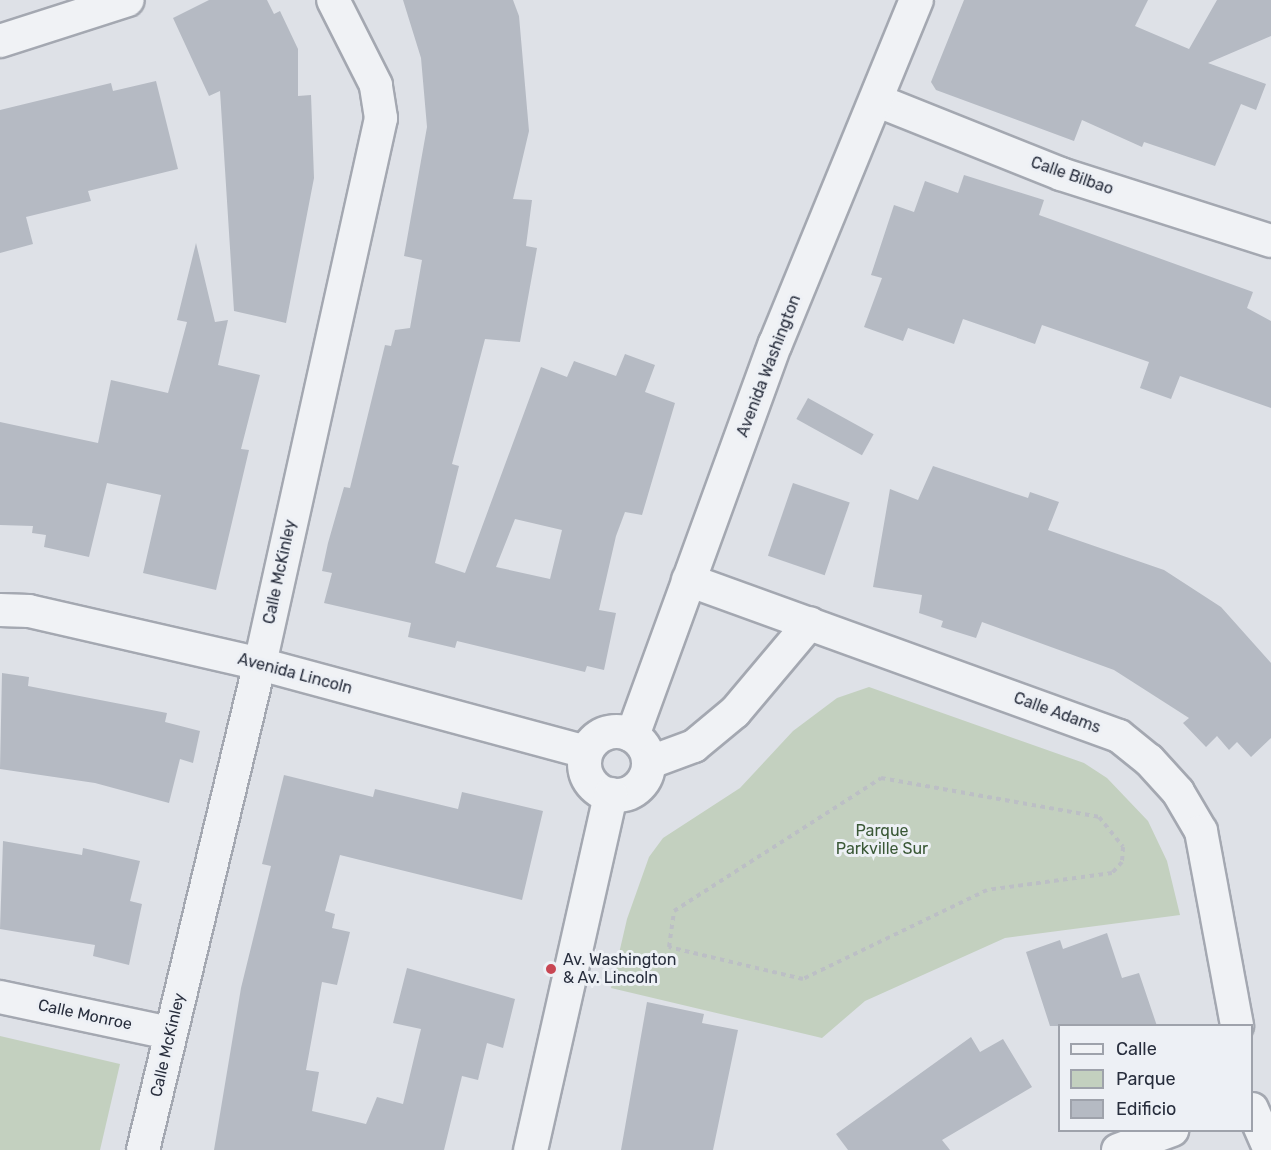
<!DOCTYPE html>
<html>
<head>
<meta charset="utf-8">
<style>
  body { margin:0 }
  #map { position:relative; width:1271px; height:1150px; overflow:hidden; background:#dee1e7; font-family:Rubik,sans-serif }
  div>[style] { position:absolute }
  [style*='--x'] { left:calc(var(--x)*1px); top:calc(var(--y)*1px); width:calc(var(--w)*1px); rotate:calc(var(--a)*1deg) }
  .green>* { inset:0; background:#c3d0bf }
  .building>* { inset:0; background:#b5bac3; transform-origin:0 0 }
  .path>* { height:4px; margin-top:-2px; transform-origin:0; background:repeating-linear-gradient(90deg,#bcbfc5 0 4.5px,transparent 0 9px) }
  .roads { filter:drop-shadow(2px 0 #a4a8b1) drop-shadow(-2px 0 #a4a8b1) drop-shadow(0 2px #a4a8b1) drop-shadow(0 -2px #a4a8b1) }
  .minor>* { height:32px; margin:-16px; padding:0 16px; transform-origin:16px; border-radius:16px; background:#f0f2f5 }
  .tertiary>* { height:33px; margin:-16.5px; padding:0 16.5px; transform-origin:16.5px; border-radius:16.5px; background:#f0f2f5 }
  .tertiary>.ring { margin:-16.5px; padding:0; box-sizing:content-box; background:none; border:33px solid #f0f2f5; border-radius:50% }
  .dots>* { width:16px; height:16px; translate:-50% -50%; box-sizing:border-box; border:3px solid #edf0f5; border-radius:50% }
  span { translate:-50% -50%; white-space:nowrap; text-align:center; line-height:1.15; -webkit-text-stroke:6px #edf0f5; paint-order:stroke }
  .street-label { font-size:16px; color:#282e3d }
  .park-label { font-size:16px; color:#3a5836 }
  .poi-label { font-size:16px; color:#282e3d }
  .left { translate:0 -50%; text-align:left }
  .legend { position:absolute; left:1058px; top:1024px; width:195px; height:108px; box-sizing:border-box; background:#edf0f5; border:2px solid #9ea2ab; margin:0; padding:8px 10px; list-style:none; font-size:18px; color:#282e3d }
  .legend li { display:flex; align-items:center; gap:12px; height:30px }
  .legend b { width:30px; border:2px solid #9ea2ab }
</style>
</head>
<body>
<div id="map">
  <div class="green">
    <div style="clip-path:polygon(869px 687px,1084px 763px,1107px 778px,1148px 821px,1167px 861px,1180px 915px,1005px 938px,865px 1001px,822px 1038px,611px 988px,627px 919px,649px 857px,663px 838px,740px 788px,793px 731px,837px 698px)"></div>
    <div style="clip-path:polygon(0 1036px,120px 1064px,100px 1150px,0 1150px)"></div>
  </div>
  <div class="building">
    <div style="clip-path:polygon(209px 0,267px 0,274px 14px,280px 11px,298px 49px,298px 96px,311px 95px,314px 178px,286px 323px,234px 311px,220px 91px,209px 96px,173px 18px)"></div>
    <div style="clip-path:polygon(evenodd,403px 0,513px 0,519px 16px,529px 131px,513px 199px,532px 200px,526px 246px,537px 248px,520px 342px,485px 339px,452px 464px,459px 466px,435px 563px,465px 573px,541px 367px,567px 377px,574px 361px,616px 376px,625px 354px,655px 365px,645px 392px,675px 403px,642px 515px,625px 512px,616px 536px,599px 610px,616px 613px,604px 670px,587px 666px,585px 672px,457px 641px,455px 648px,408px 637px,411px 623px,324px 603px,332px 573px,322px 571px,328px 543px,344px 487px,350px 488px,385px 345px,391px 346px,395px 330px,410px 328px,422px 260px,404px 256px,427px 127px,421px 58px,403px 0,515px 519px,562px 530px,550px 579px,496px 567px,515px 519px)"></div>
    <div style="clip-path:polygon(964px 0,1148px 0,1135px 26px,1189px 49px,1217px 0,1271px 0,1271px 36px,1208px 63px,1266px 84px,1256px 110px,1241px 104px,1215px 166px,1144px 142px,1142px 147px,1082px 120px,1074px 141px,936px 90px,931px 82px)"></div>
    <div style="clip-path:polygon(156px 81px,178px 169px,88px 191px,91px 201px,26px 217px,33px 244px,0 253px,0 110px,111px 83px,113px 91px)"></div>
    <div style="clip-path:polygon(964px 175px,1044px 200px,1039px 215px,1253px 292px,1247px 308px,1271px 321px,1271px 408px,1180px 376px,1171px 399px,1140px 388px,1149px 362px,1042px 325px,1035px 344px,963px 319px,954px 344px,908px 328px,903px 341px,864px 327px,882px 278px,871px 275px,894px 205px,914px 212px,925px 181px,958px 193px)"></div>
    <div style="clip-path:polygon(196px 243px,215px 322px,228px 320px,218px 365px,260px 375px,241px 449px,249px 450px,216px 590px,143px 573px,161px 495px,107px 483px,89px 557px,44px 547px,46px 535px,32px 533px,33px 526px,0 525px,0 422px,98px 443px,111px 380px,168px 393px,187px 322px,177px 320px)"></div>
    <div style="left:808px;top:398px;width:75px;height:24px;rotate:29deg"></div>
    <div style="clip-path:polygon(933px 466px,1028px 498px,1030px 492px,1059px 502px,1048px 530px,1164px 570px,1221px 607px,1271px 663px,1271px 738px,1251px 757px,1237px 742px,1229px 750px,1217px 736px,1206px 747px,1183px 723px,1189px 718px,1114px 670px,982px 622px,976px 638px,941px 627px,943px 621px,919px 613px,922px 595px,873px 587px,890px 489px,918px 500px)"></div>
    <div style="left:793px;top:483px;width:60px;height:77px;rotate:19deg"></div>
    <div style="clip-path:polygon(2px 673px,29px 677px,28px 686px,167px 713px,165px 722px,200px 731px,193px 763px,180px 759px,169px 803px,95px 783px,0 769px)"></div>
    <div style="clip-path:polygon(284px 775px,373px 797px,375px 789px,458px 809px,462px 792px,543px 811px,522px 900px,340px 855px,325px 911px,335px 914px,332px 928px,350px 932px,337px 985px,322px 982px,306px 1070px,319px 1072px,312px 1111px,366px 1124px,377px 1097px,403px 1104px,421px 1029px,393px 1023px,407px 968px,515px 999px,503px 1048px,487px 1043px,478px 1080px,462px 1076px,444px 1150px,214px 1150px,241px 988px,271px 866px,262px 864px)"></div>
    <div style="clip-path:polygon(3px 841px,82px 855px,83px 848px,140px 861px,130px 901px,142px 904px,129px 965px,93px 956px,95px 945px,0 929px)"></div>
    <div style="clip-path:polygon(1107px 933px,1122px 978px,1139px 973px,1157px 1026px,1050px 1026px,1026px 952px,1060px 940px,1063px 949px)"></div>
    <div style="clip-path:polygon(647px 1002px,704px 1014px,702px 1023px,738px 1030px,713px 1150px,621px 1150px)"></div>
    <div style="clip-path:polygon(971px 1037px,980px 1052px,1003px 1039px,1032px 1087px,942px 1140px,950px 1150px,848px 1150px,836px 1134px)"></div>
  </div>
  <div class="path">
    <div style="--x:881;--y:778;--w:221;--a:10.1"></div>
    <div style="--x:1099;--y:817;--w:38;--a:51"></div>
    <div style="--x:1123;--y:847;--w:15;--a:94"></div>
    <div style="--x:1122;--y:862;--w:15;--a:132"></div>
    <div style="--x:1112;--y:873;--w:126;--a:172.3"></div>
    <div style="--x:987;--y:890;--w:204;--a:154.2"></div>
    <div style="--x:803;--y:979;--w:138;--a:-166.6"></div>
    <div style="--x:669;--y:947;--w:36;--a:-82"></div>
    <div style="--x:674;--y:911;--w:246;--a:-32.7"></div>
  </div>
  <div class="roads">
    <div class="minor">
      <div style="--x:0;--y:41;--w:134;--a:-17.8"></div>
      <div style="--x:876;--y:100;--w:199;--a:21.8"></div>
      <div style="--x:1061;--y:174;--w:220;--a:17.7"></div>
      <div style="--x:688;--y:580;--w:458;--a:19.9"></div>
      <div style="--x:1119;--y:736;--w:38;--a:39"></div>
      <div style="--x:1149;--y:760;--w:43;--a:47.8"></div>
      <div style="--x:1178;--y:792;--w:45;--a:59.5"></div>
      <div style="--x:1201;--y:831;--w:198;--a:79.5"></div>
      <div style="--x:0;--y:610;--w:29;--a:2"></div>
      <div style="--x:29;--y:611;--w:237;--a:12.9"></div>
      <div style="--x:260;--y:664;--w:338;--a:15.1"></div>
      <div style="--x:648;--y:763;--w:49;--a:-20.3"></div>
      <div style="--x:694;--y:746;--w:53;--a:-39.7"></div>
      <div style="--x:735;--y:712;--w:116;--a:-49.9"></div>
      <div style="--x:0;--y:997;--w:174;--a:12"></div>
      <div style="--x:1252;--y:1109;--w:45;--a:66.3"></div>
      <div style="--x:143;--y:1150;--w:500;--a:-76.5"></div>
      <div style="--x:260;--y:664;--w:559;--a:-77.5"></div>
      <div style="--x:381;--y:118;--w:33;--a:-99"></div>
      <div style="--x:376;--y:85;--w:95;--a:-116.8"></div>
      <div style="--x:1118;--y:1150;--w:58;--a:-20.3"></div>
    </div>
    <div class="tertiary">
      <div class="ring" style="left:584px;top:731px;width:31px;height:31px"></div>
      <div style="--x:632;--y:735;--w:417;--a:-70"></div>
      <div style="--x:775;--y:343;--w:371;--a:-67.7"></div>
      <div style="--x:530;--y:1150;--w:365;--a:-77.3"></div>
    </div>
  </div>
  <div class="dots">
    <div style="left:551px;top:969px;background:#c84653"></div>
  </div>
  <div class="street-label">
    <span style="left:1072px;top:176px;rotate:19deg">Calle Bilbao</span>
    <span style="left:769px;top:366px;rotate:-69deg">Avenida Washington</span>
    <span style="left:280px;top:572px;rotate:-78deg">Calle McKinley</span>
    <span style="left:295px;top:674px;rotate:15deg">Avenida Lincoln</span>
    <span style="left:1057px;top:713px;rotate:20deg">Calle Adams</span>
    <span style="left:85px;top:1015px;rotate:12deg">Calle Monroe</span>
    <span style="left:168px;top:1045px;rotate:-77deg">Calle McKinley</span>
  </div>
  <div class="park-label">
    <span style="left:882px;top:840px">Parque<br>Parkville Sur</span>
  </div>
  <div class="poi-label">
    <span class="left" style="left:563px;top:969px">Av. Washington<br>&amp; Av. Lincoln</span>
  </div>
  <ul class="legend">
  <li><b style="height:8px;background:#f0f2f5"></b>Calle</li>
  <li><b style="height:16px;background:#c3d0bf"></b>Parque</li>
  <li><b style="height:16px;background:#b5bac3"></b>Edificio</li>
  </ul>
</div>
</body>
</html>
